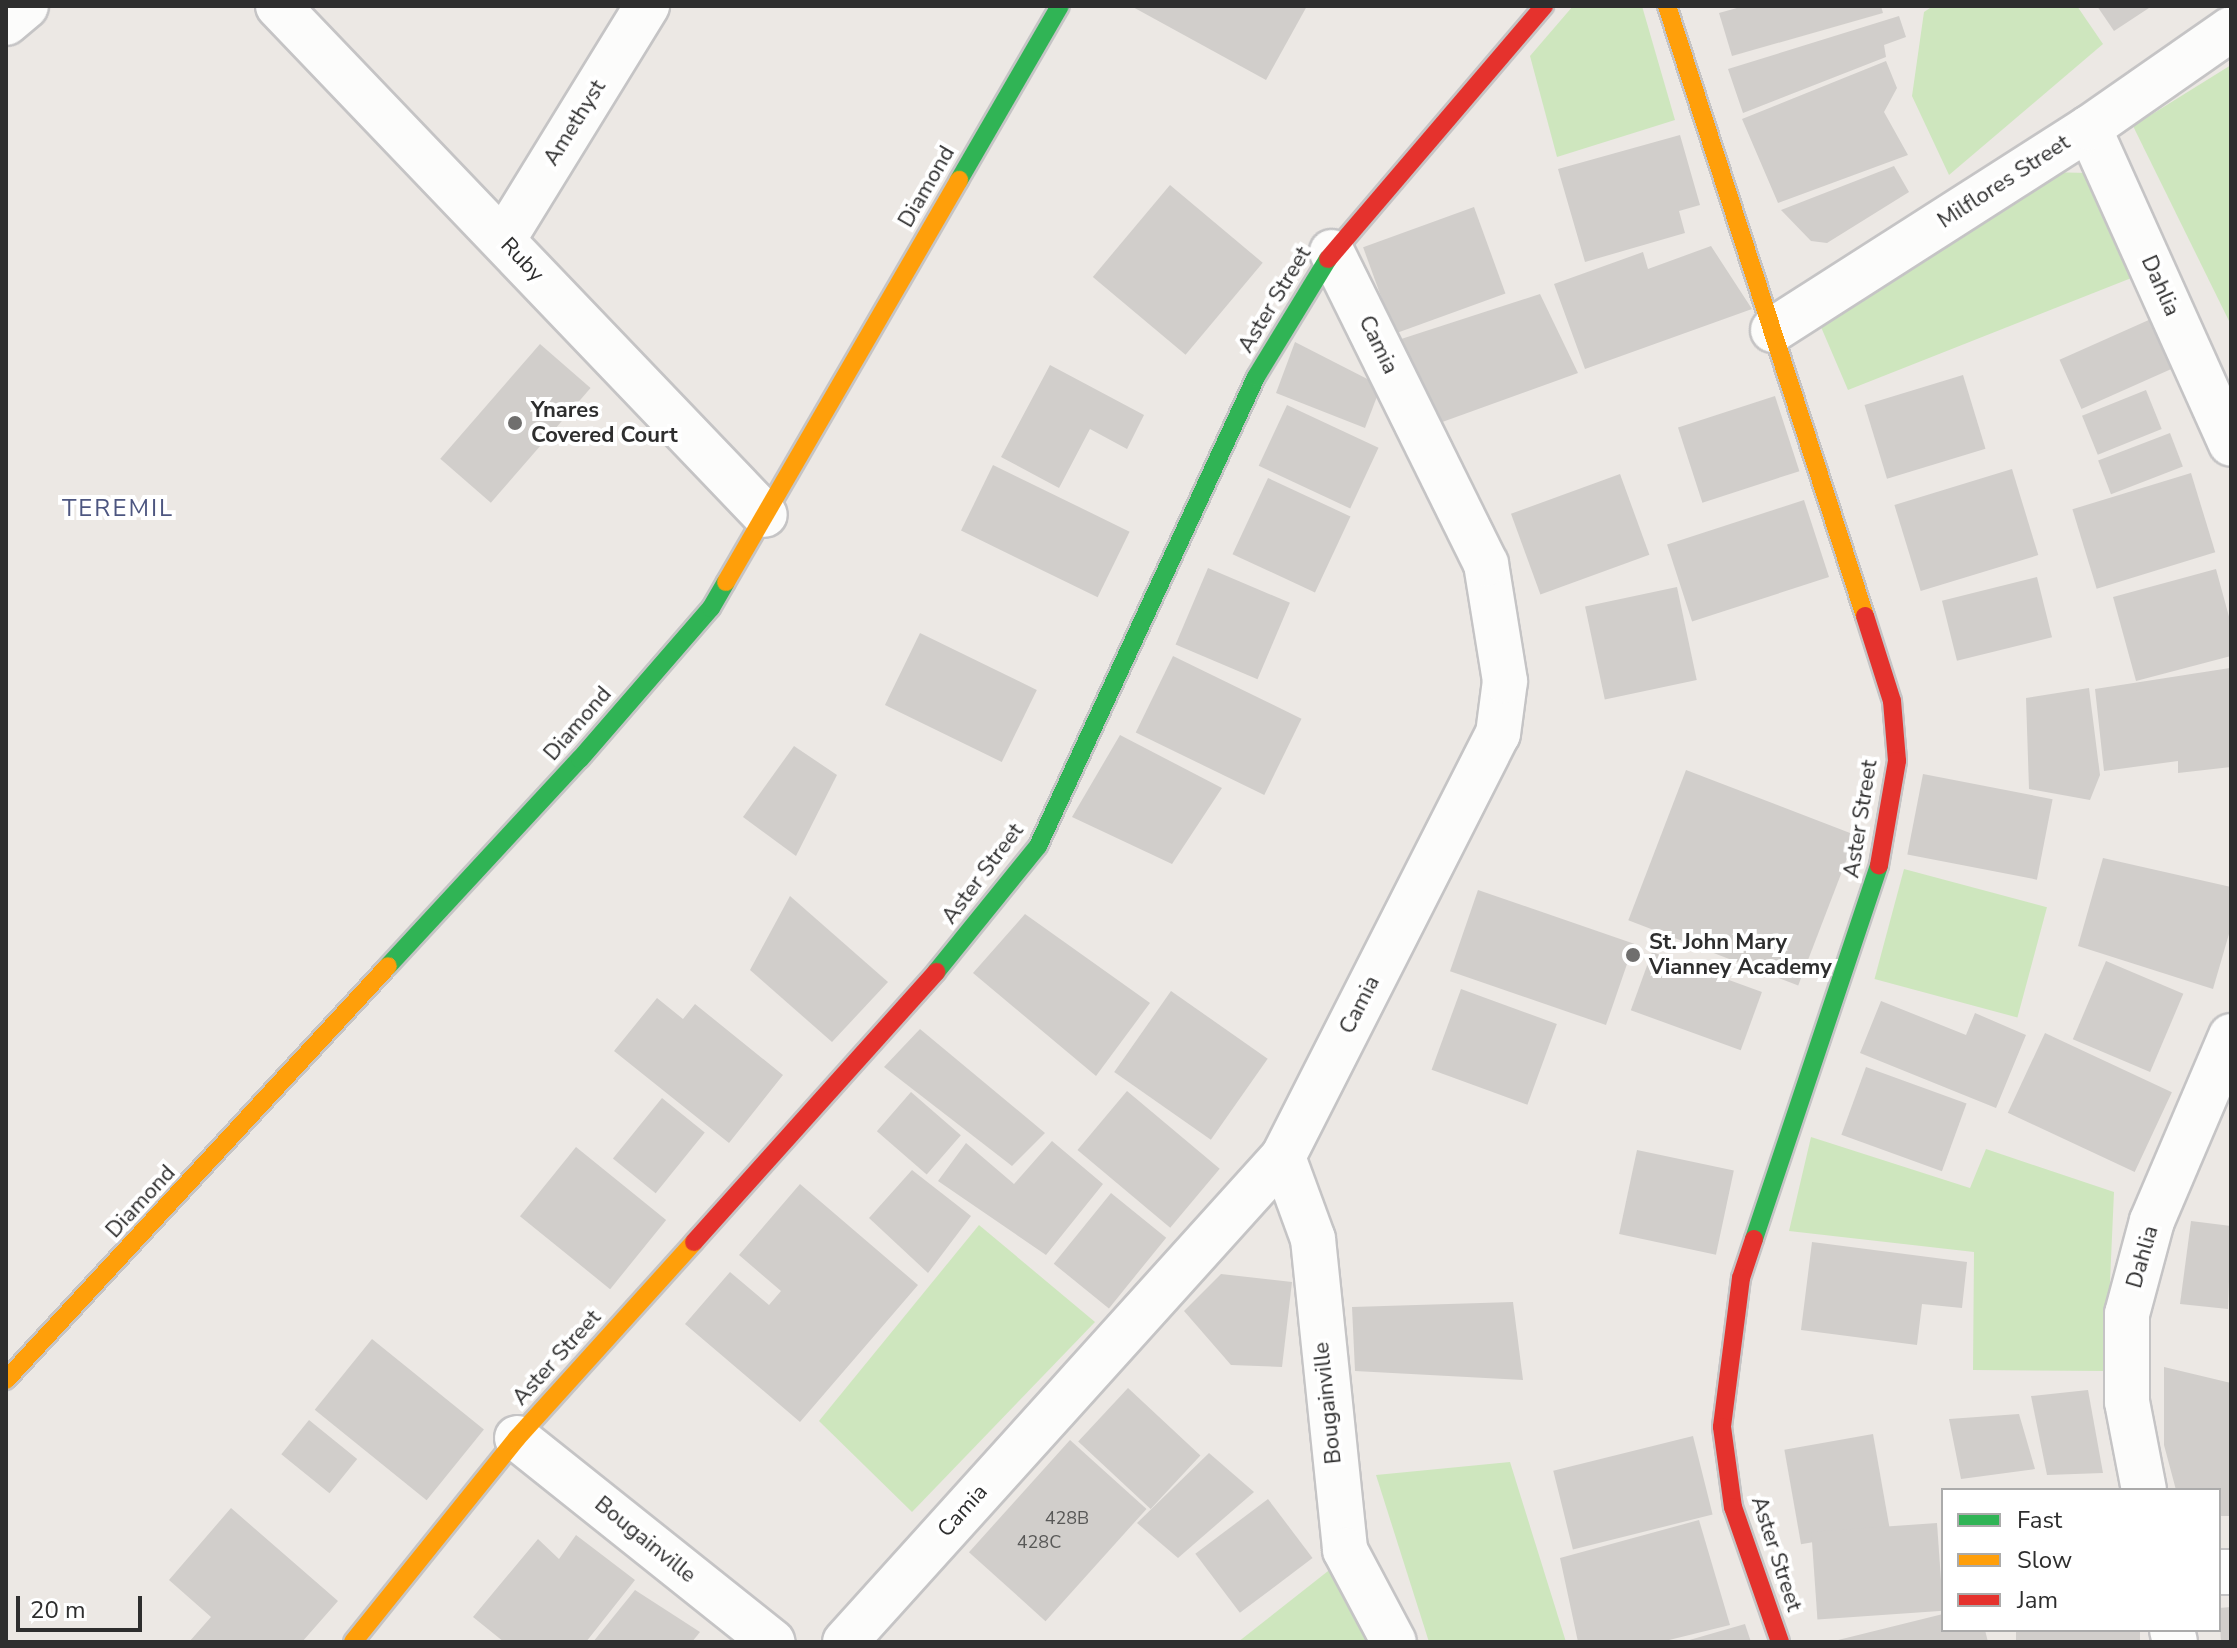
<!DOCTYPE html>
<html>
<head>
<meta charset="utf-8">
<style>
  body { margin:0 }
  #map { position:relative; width:2237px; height:1648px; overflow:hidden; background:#ece8e4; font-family:"Nunito Sans",sans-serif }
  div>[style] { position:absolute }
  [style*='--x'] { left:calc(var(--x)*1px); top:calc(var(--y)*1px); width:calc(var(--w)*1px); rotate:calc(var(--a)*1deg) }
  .green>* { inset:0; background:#cee6be; transform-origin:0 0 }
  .building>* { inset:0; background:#d1cecb; transform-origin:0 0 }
  .roads { filter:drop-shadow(2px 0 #c5c4c5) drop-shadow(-2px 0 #c5c4c5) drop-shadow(0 2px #c5c4c5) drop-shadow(0 -2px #c5c4c5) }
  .street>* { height:44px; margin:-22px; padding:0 22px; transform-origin:22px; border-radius:22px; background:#fcfcfb }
  .fast>* { height:18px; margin:-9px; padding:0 9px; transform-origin:9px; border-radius:9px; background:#30b455 }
  .slow>* { height:18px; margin:-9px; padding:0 9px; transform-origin:9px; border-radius:9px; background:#ff9f0a }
  .jam>* { height:18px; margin:-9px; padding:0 9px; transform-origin:9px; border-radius:9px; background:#e5322d }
  .dots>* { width:22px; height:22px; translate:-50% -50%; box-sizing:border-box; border:4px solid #fff; border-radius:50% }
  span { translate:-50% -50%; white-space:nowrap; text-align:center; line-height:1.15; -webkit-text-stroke:8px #fff; paint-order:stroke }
  .number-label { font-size:18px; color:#585857 }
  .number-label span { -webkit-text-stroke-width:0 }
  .street-label { font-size:22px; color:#2e2e2e }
  .poi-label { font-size:22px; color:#2e2e2e; font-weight:700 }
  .left { translate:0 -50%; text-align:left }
  .neighbourhood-label { font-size:24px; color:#4d5680; letter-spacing:2px }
  .frame { position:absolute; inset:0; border:8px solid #2e2e2e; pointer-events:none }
  .legend { position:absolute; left:1941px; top:1488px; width:280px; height:144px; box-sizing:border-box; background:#fff; border:2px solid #ababab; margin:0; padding:10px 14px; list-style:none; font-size:24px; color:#2e2e2e }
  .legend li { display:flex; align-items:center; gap:16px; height:40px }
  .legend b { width:40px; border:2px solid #ababab }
  .scale { position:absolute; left:16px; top:1596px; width:126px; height:36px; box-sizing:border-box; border:4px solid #2e2e2e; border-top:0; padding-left:10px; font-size:24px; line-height:28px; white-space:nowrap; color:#2e2e2e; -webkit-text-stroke:6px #fff; paint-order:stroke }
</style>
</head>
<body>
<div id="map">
  <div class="green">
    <div style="clip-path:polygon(1573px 6px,1642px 6px,1675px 120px,1557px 157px,1530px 56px)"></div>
    <div style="clip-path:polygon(1933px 6px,2077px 6px,2103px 44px,1949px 175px,1912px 96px,1924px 12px)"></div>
    <div style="clip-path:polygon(2231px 65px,2231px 325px,2133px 126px)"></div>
    <div style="clip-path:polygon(2047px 172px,2088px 173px,2139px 275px,1848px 390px,1818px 320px)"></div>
    <div style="left:1904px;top:869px;width:148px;height:114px;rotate:15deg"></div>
    <div style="clip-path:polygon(1811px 1137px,1970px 1188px,1986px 1149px,2114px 1192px,2106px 1371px,1973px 1370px,1974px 1252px,1789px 1231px)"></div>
    <div style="clip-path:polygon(979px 1225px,1095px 1322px,912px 1512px,819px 1421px)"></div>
    <div style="clip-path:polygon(1510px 1462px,1566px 1642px,1429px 1642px,1376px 1475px)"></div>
    <div style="clip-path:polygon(1337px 1564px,1377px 1642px,1238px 1642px)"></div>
  </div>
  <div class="building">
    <div style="clip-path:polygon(1131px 6px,1307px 6px,1266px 80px)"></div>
    <div style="clip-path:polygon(1744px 6px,1881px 6px,1883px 13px,1732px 56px,1719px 13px)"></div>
    <div style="clip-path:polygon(2097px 6px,2152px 6px,2114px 31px)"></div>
    <div style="clip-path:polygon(1899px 16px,1906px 37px,1884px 45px,1886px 57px,1743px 113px,1728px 69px)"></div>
    <div style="clip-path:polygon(1886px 61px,1897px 88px,1884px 112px,1908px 155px,1778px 203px,1742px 119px)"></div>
    <div style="clip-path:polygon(1680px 135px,1700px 205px,1679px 211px,1685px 233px,1585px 262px,1558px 169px)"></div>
    <div style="clip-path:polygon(1894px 166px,1909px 192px,1827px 243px,1811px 241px,1781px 210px)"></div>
    <div style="left:1170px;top:185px;width:121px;height:120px;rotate:40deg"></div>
    <div style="left:1474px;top:207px;width:92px;height:118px;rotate:70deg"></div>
    <div style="clip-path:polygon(1711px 246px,1752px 309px,1585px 369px,1554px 284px,1643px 252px,1648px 269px)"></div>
    <div style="clip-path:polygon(1540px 294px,1578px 373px,1434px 425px,1395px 341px)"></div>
    <div style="left:2160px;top:315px;width:54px;height:110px;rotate:66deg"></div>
    <div style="clip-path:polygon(1295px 342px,1381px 386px,1365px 428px,1276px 393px)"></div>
    <div style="left:540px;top:344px;width:67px;height:152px;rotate:41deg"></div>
    <div style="clip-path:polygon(1050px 365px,1144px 415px,1127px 449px,1090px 429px,1059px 488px,1001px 457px)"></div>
    <div style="left:1963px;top:375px;width:77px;height:103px;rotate:73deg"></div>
    <div style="left:2146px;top:390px;width:42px;height:69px;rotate:68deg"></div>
    <div style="left:1775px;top:396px;width:79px;height:102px;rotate:72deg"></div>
    <div style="left:1287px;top:405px;width:101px;height:67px;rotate:25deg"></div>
    <div style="left:2170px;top:433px;width:36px;height:77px;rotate:69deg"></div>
    <div style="left:993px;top:465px;width:152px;height:73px;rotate:26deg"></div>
    <div style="left:2012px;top:469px;width:90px;height:123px;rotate:73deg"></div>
    <div style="left:2191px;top:473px;width:83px;height:124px;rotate:73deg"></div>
    <div style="left:1620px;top:474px;width:86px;height:116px;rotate:70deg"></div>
    <div style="left:1268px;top:478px;width:91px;height:84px;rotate:25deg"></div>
    <div style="left:1804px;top:500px;width:81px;height:144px;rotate:72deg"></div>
    <div style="left:1208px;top:568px;width:89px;height:83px;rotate:23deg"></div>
    <div style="clip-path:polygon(2216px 569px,2231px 624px,2231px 656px,2136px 681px,2113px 597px)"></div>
    <div style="left:2037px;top:577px;width:62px;height:98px;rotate:76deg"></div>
    <div style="left:1677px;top:587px;width:95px;height:94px;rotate:78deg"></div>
    <div style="left:920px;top:633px;width:130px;height:80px;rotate:26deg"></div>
    <div style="left:1173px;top:656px;width:143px;height:85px;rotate:26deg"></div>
    <div style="clip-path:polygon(2230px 668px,2231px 767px,2178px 773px,2178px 761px,2104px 771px,2095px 689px)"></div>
    <div style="clip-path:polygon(2089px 688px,2100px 775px,2090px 800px,2029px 789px,2026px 698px)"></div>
    <div style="clip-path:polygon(1120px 735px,1222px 788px,1172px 864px,1072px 817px)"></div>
    <div style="clip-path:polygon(794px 746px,837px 775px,796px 856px,743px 817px)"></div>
    <div style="left:1686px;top:770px;width:182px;height:161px;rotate:21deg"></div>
    <div style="left:1923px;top:774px;width:132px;height:82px;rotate:11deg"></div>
    <div style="clip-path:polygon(2103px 858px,2231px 887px,2231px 927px,2213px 989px,2078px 946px)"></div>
    <div style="left:1478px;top:890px;width:165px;height:86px;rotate:19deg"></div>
    <div style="clip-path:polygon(790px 896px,888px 982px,832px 1042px,750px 970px)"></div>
    <div style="clip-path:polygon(1025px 914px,1150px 1003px,1096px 1076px,973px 973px)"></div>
    <div style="left:1652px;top:952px;width:117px;height:62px;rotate:20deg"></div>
    <div style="left:2106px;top:961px;width:84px;height:85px;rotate:23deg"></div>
    <div style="left:1461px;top:989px;width:102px;height:86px;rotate:20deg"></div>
    <div style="left:1171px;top:991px;width:118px;height:99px;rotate:35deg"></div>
    <div style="clip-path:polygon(657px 998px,683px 1019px,695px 1004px,783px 1075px,729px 1143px,614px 1051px)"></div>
    <div style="clip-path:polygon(1881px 1001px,1966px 1035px,1975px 1013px,2026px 1035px,1996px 1108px,1860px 1053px)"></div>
    <div style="clip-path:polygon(920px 1029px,1045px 1133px,1012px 1166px,884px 1067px)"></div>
    <div style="left:2045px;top:1033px;width:140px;height:88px;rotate:25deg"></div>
    <div style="left:1866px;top:1067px;width:107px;height:72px;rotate:20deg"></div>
    <div style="left:1127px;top:1091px;width:121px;height:77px;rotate:40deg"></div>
    <div style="left:911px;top:1092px;width:66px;height:52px;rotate:41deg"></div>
    <div style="left:662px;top:1098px;width:55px;height:78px;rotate:39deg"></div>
    <div style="clip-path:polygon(1052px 1141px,1103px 1184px,1046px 1255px,938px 1181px,966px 1143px,1014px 1184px)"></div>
    <div style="left:576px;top:1147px;width:116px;height:89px;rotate:39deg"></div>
    <div style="left:1637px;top:1150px;width:99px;height:86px;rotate:12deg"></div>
    <div style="clip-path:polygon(912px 1170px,971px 1216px,928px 1273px,869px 1218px)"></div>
    <div style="clip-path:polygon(800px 1184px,918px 1285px,800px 1422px,685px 1324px,730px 1272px,769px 1305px,781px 1291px,739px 1255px)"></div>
    <div style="left:1111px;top:1193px;width:71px;height:91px;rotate:39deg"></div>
    <div style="clip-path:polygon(2191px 1221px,2231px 1226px,2228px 1309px,2180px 1304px)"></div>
    <div style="clip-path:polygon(1812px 1242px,1967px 1262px,1962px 1308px,1922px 1304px,1917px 1345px,1801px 1330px)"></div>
    <div style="clip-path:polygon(1221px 1274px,1292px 1282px,1282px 1367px,1231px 1365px,1184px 1311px)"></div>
    <div style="clip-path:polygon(1513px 1302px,1523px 1380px,1355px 1371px,1352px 1307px)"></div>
    <div style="left:372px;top:1339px;width:144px;height:91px;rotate:39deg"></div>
    <div style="clip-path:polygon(2164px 1367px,2231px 1383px,2231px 1516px,2219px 1516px,2219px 1490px,2176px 1490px,2164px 1445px)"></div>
    <div style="left:1128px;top:1388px;width:99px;height:73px;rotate:43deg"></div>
    <div style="clip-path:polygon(2088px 1390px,2103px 1473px,2047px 1475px,2031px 1396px)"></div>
    <div style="clip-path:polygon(2019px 1414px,2035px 1469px,1961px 1479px,1949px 1419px)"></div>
    <div style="left:309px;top:1420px;width:62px;height:44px;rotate:39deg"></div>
    <div style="left:1873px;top:1434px;width:96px;height:90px;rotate:80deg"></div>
    <div style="left:1693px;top:1436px;width:81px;height:144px;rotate:76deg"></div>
    <div style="left:1070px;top:1440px;width:103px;height:151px;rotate:42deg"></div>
    <div style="clip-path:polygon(1209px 1453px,1254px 1492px,1178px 1558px,1137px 1523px)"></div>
    <div style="left:1268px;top:1499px;width:74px;height:91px;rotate:53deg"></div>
    <div style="clip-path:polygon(231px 1508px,338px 1601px,302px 1642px,189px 1642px,211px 1617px,169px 1580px)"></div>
    <div style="clip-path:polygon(1699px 1520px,1730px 1625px,1661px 1642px,1578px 1642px,1560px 1558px)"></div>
    <div style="left:1937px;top:1523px;width:88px;height:126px;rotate:86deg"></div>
    <div style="clip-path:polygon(576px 1535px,635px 1580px,586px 1642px,504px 1642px,473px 1617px,538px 1539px,559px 1559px)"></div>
    <div style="clip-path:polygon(635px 1590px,700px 1632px,692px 1642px,593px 1642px)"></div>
    <div style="clip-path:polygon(2231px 1607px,2231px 1642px,2221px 1642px,2219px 1608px)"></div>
    <div style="clip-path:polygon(1943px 1614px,1943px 1630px,1985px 1630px,1988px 1642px,1830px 1642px)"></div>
    <div style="clip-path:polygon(1745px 1624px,1751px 1642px,1686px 1642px,1686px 1641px)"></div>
    <div style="left:2016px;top:1630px;width:124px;height:13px"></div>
  </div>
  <div class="roads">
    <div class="street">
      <div style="--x:278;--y:6;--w:704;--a:46.27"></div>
      <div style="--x:6;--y:23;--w:26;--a:-40"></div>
      <div style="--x:2089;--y:128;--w:346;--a:65.8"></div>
      <div style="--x:503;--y:240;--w:275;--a:-58.4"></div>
      <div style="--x:1773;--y:330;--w:375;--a:-32.6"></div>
      <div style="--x:2089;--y:128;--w:173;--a:-34.9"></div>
      <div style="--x:1283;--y:1157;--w:87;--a:69.9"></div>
      <div style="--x:1313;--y:1239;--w:313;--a:84.1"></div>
      <div style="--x:1345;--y:1550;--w:104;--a:62"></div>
      <div style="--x:517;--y:1438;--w:327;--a:38.6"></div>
      <div style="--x:2144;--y:1490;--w:90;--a:-100.9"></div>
      <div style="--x:2127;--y:1402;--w:88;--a:-90"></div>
      <div style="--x:2127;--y:1314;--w:96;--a:-75"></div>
      <div style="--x:2152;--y:1221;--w:201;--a:-66.9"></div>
      <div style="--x:2219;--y:1572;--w:12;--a:0"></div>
      <div style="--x:2172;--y:1630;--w:12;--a:76"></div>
      <div style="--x:845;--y:1642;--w:654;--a:-47.92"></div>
      <div style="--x:1283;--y:1157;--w:475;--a:-63.1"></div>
      <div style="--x:1498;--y:734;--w:53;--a:-82.5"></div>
      <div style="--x:1505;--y:681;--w:119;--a:-99.2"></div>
      <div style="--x:1486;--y:564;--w:348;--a:-116.3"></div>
    </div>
    <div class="fast">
      <div style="--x:959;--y:180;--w:201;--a:-59.9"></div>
      <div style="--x:388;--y:966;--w:282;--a:-47.2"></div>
      <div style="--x:580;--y:759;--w:200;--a:-49.1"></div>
      <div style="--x:711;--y:608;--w:30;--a:-60"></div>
      <div style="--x:936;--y:972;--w:162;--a:-51"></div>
      <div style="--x:1038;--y:846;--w:517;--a:-65.07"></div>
      <div style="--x:1256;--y:377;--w:138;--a:-58.6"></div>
      <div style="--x:1754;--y:1239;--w:394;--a:-71.5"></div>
    </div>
    <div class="slow">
      <div style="--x:1667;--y:6;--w:641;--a:72.02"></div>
      <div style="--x:726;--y:582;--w:465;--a:-59.9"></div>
      <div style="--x:6;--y:1380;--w:563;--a:-47.3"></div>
      <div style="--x:353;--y:1642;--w:262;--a:-51.2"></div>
      <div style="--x:517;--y:1438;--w:264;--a:-47.9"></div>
    </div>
    <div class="jam">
      <div style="--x:1328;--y:259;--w:333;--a:-49.5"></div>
      <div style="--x:1865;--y:616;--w:89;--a:72.4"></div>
      <div style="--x:1892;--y:701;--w:60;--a:85.2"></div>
      <div style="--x:1897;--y:761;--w:106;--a:99.8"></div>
      <div style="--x:1754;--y:1239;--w:41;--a:108.4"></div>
      <div style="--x:1741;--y:1278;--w:150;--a:97.3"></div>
      <div style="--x:1722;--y:1427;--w:81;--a:82.2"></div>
      <div style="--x:1733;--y:1507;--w:143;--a:70.8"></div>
      <div style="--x:694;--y:1242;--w:363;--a:-48.1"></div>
    </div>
  </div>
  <div class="dots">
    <div style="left:515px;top:423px;background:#706f6e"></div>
    <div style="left:1633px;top:955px;background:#706f6e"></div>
  </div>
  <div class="number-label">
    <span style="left:1067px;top:1518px">428B</span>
    <span style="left:1039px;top:1542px">428C</span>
  </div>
  <div class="street-label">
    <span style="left:575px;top:123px;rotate:-58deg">Amethyst</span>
    <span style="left:2004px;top:182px;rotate:-33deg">Milflores Street</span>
    <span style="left:927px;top:187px;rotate:-60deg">Diamond</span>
    <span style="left:522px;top:260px;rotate:46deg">Ruby</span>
    <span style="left:2160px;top:286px;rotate:66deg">Dahlia</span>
    <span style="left:1275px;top:300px;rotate:-59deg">Aster Street</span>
    <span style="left:1378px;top:345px;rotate:64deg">Camia</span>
    <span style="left:578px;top:724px;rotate:-49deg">Diamond</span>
    <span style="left:1861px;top:819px;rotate:-81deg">Aster Street</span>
    <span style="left:983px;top:874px;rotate:-53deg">Aster Street</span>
    <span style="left:1360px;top:1005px;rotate:-63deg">Camia</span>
    <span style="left:141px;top:1202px;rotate:-47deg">Diamond</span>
    <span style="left:2143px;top:1257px;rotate:-74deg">Dahlia</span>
    <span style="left:557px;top:1358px;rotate:-48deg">Aster Street</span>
    <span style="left:1328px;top:1403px;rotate:-96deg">Bougainville</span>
    <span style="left:963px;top:1511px;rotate:-48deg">Camia</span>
    <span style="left:645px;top:1540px;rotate:39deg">Bougainville</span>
    <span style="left:1776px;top:1554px;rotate:72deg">Aster Street</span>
  </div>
  <div class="poi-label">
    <span class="left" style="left:531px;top:423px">Ynares<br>Covered Court</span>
    <span class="left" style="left:1649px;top:955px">St. John Mary<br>Vianney Academy</span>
  </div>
  <div class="neighbourhood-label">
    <span style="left:118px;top:509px">TEREMIL</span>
  </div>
  <div class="frame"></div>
  <ul class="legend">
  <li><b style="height:10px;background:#30b455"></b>Fast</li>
  <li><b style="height:10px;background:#ff9f0a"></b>Slow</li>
  <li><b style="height:10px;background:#e5322d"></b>Jam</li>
  </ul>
  <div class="scale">20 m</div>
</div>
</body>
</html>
